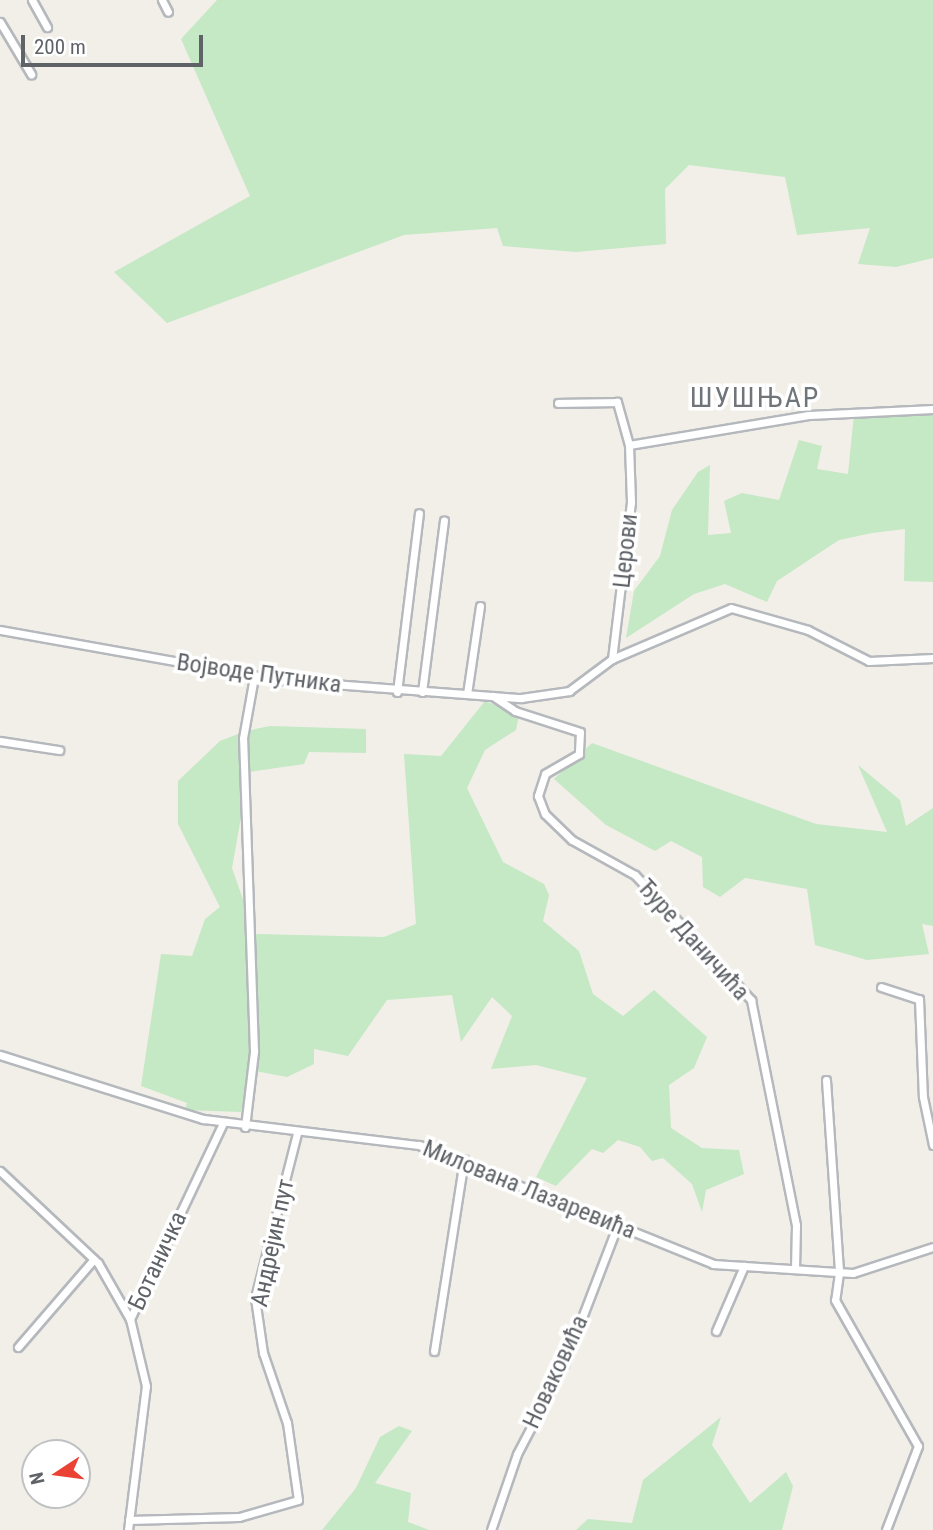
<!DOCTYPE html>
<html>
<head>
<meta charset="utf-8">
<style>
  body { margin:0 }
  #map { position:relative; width:933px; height:1530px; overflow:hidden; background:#f1efe8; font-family:"Roboto Condensed",sans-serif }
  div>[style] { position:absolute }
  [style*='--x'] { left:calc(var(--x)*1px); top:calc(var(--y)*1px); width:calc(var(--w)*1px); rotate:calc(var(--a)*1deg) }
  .green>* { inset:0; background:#c5e8c5 }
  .roads { filter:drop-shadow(2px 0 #b5b8bc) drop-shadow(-2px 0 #b5b8bc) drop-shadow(0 2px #b5b8bc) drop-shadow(0 -2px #b5b8bc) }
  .minor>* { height:7px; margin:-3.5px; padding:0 3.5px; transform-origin:3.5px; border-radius:3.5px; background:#fff }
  span { translate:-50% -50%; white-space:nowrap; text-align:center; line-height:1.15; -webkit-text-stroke:7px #fff; paint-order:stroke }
  .street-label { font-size:24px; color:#5f6368 }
  .quarter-label { font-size:28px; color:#70757a; letter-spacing:2px }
  .north { position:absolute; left:21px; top:1439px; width:70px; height:70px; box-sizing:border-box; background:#fff; border:2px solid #bfc1c3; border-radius:50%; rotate:257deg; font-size:19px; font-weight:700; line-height:28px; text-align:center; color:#5f6368 }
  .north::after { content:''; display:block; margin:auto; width:24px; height:32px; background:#ea4335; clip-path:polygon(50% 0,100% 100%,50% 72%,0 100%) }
  .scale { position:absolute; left:21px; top:35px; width:182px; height:32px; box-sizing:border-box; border:4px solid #5f6368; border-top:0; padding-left:9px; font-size:21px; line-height:24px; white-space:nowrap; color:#5f6368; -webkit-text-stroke:5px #fff; paint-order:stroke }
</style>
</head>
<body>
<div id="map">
  <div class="green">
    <div style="clip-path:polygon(217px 0,933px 0,933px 258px,896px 267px,858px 264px,870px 228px,797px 235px,785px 177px,689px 165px,665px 189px,666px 244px,576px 252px,503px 246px,497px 228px,404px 235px,167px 323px,114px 272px,250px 196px,181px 39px)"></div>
    <div style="clip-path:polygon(933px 413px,933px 582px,904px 581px,905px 529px,872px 533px,839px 540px,777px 581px,767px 602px,725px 584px,694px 594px,626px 638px,634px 591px,660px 556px,672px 510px,698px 472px,710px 465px,708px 535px,731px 533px,724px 501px,742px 493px,779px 500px,799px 440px,822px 446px,817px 469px,848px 474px,854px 414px)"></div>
    <div style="clip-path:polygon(485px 701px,519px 715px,516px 730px,485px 750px,467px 788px,503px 862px,544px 884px,549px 895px,543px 921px,579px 951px,593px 994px,623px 1016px,654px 990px,707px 1037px,694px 1068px,669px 1085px,671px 1128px,702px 1148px,739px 1150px,744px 1174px,706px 1190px,702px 1212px,692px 1184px,663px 1158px,652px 1161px,640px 1147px,618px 1140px,603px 1153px,592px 1149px,556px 1186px,536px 1177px,587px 1078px,536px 1065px,491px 1069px,512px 1016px,492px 997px,461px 1042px,452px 995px,387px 1000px,348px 1056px,314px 1049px,314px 1064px,287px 1077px,250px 1070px,241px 1112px,185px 1110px,187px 1103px,141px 1086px,161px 954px,192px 956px,205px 919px,220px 907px,178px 824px,178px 781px,220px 741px,246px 731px,270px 726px,366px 729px,366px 753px,309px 752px,304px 764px,249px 772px,232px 868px,255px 934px,384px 937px,416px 924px,404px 754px,441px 756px)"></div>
    <div style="clip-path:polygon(592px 743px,816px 824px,887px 832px,858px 765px,900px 800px,906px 826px,933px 808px,933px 926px,922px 924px,929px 954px,867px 960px,815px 945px,807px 889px,745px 878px,720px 897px,703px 887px,702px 857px,671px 841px,655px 851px,606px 825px,554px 779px)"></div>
    <div style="clip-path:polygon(721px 1417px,712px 1445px,750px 1503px,786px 1472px,793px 1486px,782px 1530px,576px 1530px,588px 1519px,632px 1523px,643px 1480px)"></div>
    <div style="clip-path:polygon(399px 1426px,412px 1431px,375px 1483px,411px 1493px,408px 1522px,429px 1530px,322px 1530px,356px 1488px,380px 1437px)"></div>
  </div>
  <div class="roads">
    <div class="minor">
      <div style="--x:32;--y:0;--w:31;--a:61"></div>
      <div style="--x:162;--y:0;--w:13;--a:63"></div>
      <div style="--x:0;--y:22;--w:61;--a:59.2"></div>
      <div style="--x:629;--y:445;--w:182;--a:-9.5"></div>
      <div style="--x:809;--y:415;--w:124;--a:-2.8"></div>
      <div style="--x:0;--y:630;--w:284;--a:10.1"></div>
      <div style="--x:280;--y:680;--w:242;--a:4.3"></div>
      <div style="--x:521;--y:698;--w:49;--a:-8.3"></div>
      <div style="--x:569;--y:691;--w:54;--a:-36.7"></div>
      <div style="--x:612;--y:659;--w:158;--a:-83.1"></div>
      <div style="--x:631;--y:502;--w:57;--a:-92"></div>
      <div style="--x:629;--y:445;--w:45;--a:-105.6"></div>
      <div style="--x:617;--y:402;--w:59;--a:179"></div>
      <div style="--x:612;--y:659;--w:129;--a:-23.2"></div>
      <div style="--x:731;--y:608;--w:80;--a:15.9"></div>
      <div style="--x:808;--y:630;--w:68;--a:26.9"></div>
      <div style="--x:869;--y:661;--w:64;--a:-2.7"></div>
      <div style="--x:397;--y:692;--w:180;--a:-83"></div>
      <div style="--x:422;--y:692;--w:173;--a:-82.7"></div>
      <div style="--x:467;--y:694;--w:89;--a:-81.6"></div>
      <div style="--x:493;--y:696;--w:27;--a:34"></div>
      <div style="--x:515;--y:711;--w:68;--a:17.9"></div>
      <div style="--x:580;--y:732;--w:22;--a:93"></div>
      <div style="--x:579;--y:754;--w:39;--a:150"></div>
      <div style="--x:545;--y:774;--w:23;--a:108"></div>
      <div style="--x:538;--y:796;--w:19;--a:69"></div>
      <div style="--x:545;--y:814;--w:37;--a:44"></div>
      <div style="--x:572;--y:840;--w:72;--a:29.1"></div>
      <div style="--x:635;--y:875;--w:171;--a:47.1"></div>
      <div style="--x:751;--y:1000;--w:229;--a:78.7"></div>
      <div style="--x:796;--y:1225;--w:44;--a:91.3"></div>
      <div style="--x:0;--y:741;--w:60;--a:8.7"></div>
      <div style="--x:881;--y:987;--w:40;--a:18"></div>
      <div style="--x:919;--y:999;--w:98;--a:87.7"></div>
      <div style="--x:923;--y:1097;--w:49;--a:78.2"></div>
      <div style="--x:0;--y:1055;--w:213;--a:17.5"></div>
      <div style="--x:203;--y:1119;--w:218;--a:6.9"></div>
      <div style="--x:419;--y:1145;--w:317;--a:22"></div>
      <div style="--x:713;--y:1264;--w:140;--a:3.7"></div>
      <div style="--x:853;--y:1273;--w:84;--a:-18"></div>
      <div style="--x:826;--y:1080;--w:193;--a:86.1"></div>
      <div style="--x:839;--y:1273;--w:27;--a:98"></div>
      <div style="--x:835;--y:1300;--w:168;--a:60.4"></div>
      <div style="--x:918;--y:1446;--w:90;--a:110.9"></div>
      <div style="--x:245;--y:1127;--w:77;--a:-83.2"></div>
      <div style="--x:254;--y:1051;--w:313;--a:-92"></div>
      <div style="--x:243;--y:738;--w:62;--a:-79.8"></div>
      <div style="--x:0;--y:1171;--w:134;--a:43.2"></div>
      <div style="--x:98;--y:1263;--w:64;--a:60.3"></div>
      <div style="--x:716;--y:1331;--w:71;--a:-66.7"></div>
      <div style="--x:18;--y:1347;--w:116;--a:-49.2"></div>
      <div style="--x:434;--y:1351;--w:194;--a:-81.1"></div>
      <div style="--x:129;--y:1520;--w:110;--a:-1.6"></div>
      <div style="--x:239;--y:1517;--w:61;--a:-16.1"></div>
      <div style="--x:298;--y:1500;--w:78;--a:-98.1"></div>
      <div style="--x:287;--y:1423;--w:74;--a:-108.9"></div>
      <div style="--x:263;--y:1353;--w:56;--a:-98.3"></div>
      <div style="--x:255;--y:1298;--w:170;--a:-75.7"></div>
      <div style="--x:128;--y:1530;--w:145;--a:-82.9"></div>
      <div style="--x:146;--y:1386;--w:69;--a:-103.4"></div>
      <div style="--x:130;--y:1319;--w:217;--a:-64.6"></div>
      <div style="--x:491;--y:1530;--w:80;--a:-71.1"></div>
      <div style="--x:517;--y:1454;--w:104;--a:-62.4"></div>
      <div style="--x:565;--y:1362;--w:148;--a:-69"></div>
    </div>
  </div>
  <div class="street-label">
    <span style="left:626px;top:551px;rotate:-84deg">Церови</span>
    <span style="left:259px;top:674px;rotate:8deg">Војводе Путника</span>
    <span style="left:693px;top:940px;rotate:48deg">Ђуре Даничића</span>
    <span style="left:529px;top:1190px;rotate:22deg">Милована Лазаревића</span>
    <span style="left:273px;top:1243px;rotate:-78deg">Андрејин пут</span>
    <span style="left:158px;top:1261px;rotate:-65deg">Ботаничка</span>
    <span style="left:556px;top:1372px;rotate:-65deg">Новаковића</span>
  </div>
  <div class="quarter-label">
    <span style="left:755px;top:398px">ШУШЊАР</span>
  </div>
  <div class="north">N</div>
  <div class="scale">200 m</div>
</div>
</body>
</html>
